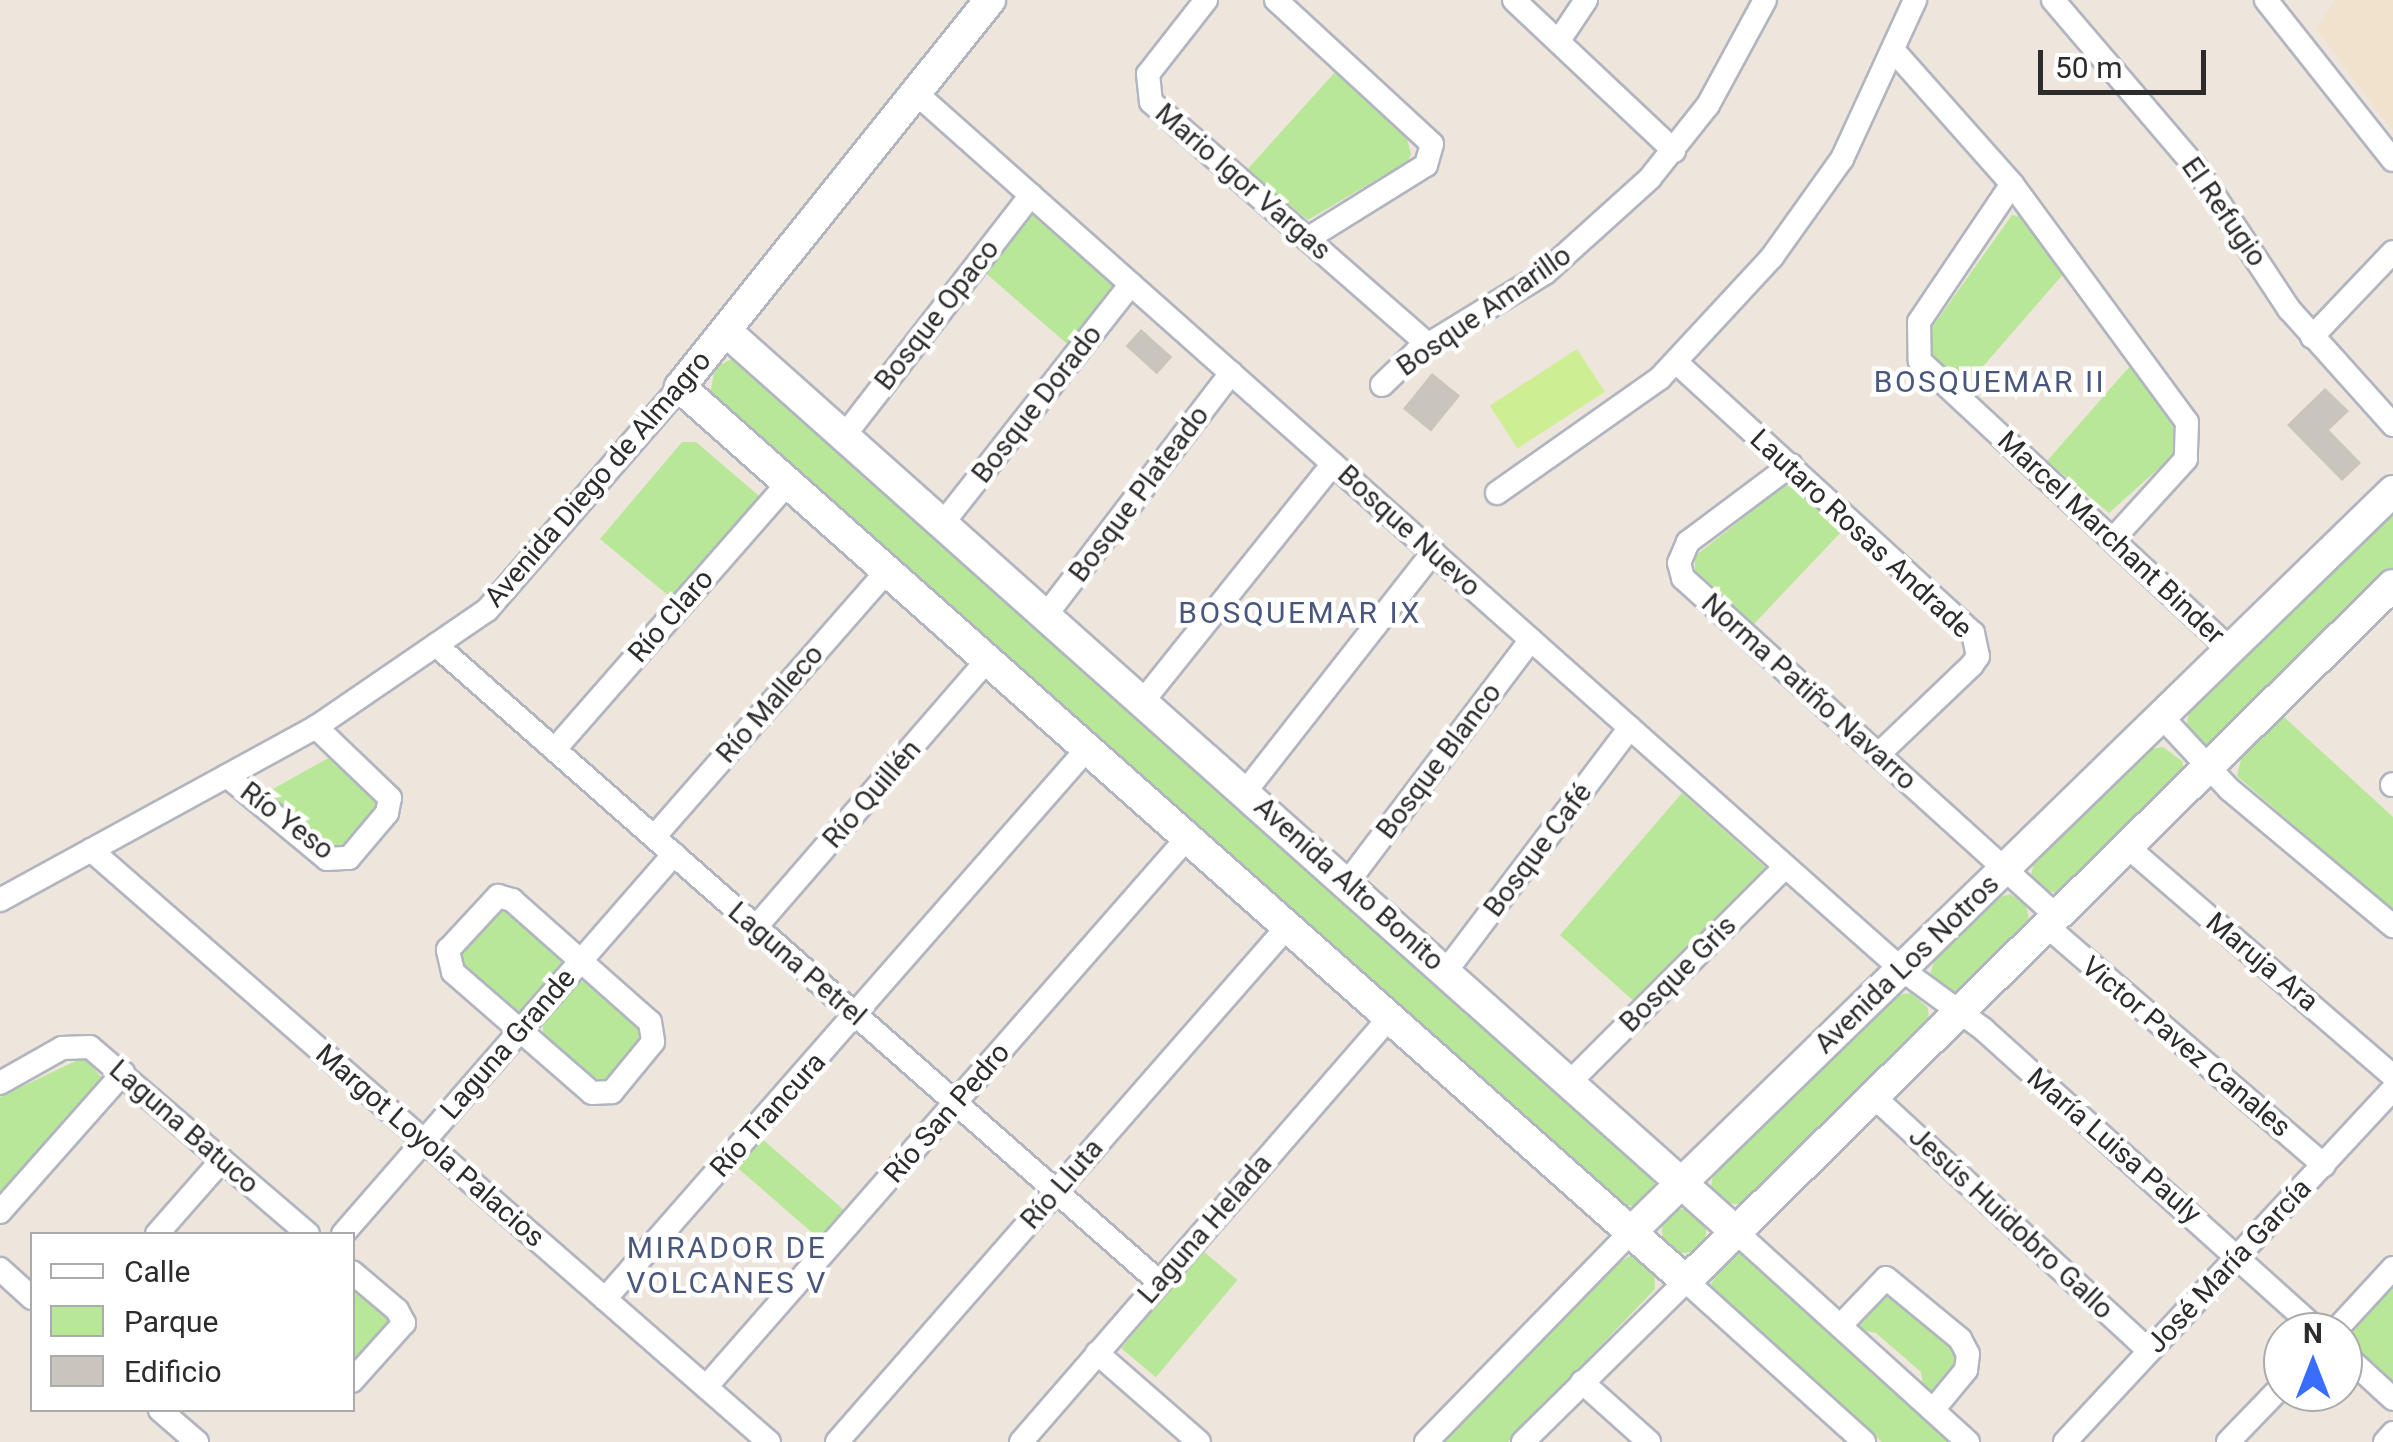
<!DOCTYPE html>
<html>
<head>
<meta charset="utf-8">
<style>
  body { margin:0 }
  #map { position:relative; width:2393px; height:1442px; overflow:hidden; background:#eee6dd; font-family:Roboto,sans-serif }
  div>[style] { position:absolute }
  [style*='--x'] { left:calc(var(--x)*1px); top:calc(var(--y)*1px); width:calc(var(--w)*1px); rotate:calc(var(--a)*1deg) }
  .education>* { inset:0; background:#f0e2cc }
  .green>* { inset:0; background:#b8e797; transform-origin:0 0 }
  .round { border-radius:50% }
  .pitch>* { inset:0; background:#ceee93; transform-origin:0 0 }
  .building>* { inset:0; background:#c9c4bc; transform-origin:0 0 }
  .roads { filter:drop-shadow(2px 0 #b1b5c0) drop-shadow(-2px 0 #b1b5c0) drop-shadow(0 2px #b1b5c0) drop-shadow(0 -2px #b1b5c0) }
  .street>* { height:22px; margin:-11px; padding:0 11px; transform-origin:11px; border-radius:11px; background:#fff }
  .secondary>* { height:30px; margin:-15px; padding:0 15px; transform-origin:15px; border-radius:15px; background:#fff }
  span { translate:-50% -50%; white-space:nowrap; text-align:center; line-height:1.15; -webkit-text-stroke:9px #fff; paint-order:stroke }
  .street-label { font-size:28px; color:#2c2c2c }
  .neighbourhood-label { font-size:30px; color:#49577f; letter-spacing:2.5px }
  .legend { position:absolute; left:30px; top:1232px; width:325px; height:180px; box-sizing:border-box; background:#fff; border:2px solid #ababab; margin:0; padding:12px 18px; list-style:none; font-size:30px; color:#2c2c2c }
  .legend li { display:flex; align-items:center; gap:20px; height:50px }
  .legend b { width:50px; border:2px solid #ababab }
  .north { position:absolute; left:2263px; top:1312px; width:100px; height:100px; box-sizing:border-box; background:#fff; border:2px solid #ababab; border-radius:50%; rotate:0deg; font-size:28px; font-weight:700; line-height:40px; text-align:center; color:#2c2c2c }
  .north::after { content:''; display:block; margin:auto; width:35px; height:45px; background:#396dff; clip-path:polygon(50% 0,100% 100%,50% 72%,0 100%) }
  .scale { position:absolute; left:2038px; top:50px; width:168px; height:45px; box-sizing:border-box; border:5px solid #2c2c2c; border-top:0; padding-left:12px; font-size:30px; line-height:35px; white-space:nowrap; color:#2c2c2c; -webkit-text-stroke:8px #fff; paint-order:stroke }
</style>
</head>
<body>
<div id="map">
  <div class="education">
    <div style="clip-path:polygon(2335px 0,2393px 0,2393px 131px,2316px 29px)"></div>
  </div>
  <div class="green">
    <div style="clip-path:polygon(1336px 71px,1406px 135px,1411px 154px,1408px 161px,1308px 220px,1246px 171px)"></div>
    <div style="left:1030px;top:211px;width:120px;height:76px;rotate:41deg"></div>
    <div style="clip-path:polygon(2012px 215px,2025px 218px,2066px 271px,1965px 387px,1929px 357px,1928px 333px)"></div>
    <div style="clip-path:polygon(735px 357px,1654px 1173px,1654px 1192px,1639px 1206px,1622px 1205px,710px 394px,715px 368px)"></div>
    <div style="clip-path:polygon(2130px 366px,2179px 435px,2178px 451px,2109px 513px,2047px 461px)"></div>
    <div style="clip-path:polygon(682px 442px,696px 442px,765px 501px,675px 601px,600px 539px)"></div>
    <div style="clip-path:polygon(1784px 486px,1796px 486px,1844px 529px,1752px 626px,1695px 574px,1695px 556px)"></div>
    <div style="clip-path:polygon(2393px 508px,2393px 570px,2213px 747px,2198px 744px,2186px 730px,2189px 712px)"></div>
    <div style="clip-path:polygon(2283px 716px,2393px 817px,2393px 911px,2237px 776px,2242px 755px)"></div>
    <div style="clip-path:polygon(2163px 747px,2182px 761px,2186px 775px,2063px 894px,2043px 890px,2031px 875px,2036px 855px,2151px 749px)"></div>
    <div style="clip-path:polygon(332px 756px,384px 801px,339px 856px,264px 794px)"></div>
    <div style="clip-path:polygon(1682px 793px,1765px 867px,1766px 878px,1637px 1004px,1560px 935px)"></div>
    <div style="clip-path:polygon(2010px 894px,2026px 904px,2030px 925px,1960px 992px,1945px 991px,1930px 976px,1935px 956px,1997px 898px)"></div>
    <div style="clip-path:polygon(499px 904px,560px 951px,562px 966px,523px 1011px,508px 1010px,456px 966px,457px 950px)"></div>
    <div style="clip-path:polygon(580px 982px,595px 982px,649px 1032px,600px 1088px,543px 1041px,543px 1025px)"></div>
    <div style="clip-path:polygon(1911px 993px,1928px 1008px,1929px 1022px,1742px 1205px,1722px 1202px,1711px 1186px,1714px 1170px,1896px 995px)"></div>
    <div style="clip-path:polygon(84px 1057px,105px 1081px,0 1202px,0 1097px)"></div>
    <div style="left:760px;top:1137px;width:120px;height:38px;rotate:41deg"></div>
    <div class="round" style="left:1662px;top:1209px;width:44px;height:44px"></div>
    <div style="clip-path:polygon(1735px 1249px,1750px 1258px,1957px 1442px,1882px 1442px,1710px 1285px)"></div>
    <div style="left:1203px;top:1251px;width:45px;height:127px;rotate:40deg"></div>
    <div style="clip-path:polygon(1633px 1254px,1654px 1268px,1655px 1289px,1508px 1442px,1441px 1442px,1612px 1267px)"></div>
    <div style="clip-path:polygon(2393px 1275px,2393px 1383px,2345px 1338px)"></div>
    <div style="clip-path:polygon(352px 1279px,396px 1322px,352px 1374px)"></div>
    <div style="clip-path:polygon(1891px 1284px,1963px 1358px,1935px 1396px,1923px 1386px,1921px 1372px,1876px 1333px,1857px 1329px,1853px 1319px)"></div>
  </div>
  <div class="pitch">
    <div style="left:1577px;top:349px;width:51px;height:104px;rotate:57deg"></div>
  </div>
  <div class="building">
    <div style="left:1141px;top:329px;width:42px;height:23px;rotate:42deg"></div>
    <div style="left:1432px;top:373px;width:36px;height:46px;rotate:39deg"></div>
    <div style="clip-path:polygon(2325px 388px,2349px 411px,2329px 430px,2361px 463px,2342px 481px,2287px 425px)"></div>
  </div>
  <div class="roads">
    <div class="street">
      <div style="--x:1206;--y:0;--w:94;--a:128.1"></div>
      <div style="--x:1148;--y:74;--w:28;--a:84"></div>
      <div style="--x:1151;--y:102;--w:367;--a:41.2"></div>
      <div style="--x:1276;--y:0;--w:212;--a:42.7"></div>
      <div style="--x:1432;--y:144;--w:22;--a:106"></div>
      <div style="--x:1426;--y:165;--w:140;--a:148.1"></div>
      <div style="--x:1514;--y:0;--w:220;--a:43.3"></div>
      <div style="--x:2053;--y:0;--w:217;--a:49.5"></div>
      <div style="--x:2194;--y:165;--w:173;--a:56.6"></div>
      <div style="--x:2289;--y:309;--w:156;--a:48.1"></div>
      <div style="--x:2266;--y:0;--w:204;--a:51.6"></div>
      <div style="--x:1560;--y:39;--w:47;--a:-56.3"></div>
      <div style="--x:1894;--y:51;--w:178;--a:48.4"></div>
      <div style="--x:2012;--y:184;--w:295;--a:53.7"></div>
      <div style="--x:2187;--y:422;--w:37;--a:92"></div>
      <div style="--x:2186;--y:459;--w:105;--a:132.3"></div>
      <div style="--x:917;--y:94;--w:1317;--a:41.64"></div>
      <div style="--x:1901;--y:969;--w:102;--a:36.2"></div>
      <div style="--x:1983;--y:1029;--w:453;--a:42"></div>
      <div style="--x:2012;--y:184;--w:166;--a:124"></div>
      <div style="--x:1919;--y:322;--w:39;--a:89"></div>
      <div style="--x:1920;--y:361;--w:427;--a:42.9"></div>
      <div style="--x:2312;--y:337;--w:117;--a:-46.4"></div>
      <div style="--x:1677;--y:363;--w:401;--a:42.4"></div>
      <div style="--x:1973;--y:633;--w:24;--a:78"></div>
      <div style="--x:1978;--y:656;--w:11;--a:124"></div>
      <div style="--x:1972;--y:665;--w:129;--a:136.3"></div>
      <div style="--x:1382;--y:385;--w:47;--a:-44.1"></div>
      <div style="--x:1416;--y:352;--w:151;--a:-31.5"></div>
      <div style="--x:1545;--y:273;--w:142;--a:-42.1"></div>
      <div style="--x:1650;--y:178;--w:93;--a:-51.5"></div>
      <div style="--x:1708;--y:105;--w:119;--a:-61.5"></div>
      <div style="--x:844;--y:436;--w:305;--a:-52.2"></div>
      <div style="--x:1791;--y:465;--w:129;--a:143.2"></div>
      <div style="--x:1688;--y:542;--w:23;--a:113"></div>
      <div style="--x:1679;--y:563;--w:16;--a:75"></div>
      <div style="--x:1683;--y:578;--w:507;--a:42.12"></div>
      <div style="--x:1497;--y:493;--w:199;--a:-35.2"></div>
      <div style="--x:1660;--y:378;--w:165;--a:-47.2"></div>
      <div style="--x:1772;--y:257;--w:120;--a:-54.5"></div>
      <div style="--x:1842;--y:159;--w:175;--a:-65.3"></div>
      <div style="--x:943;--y:523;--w:304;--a:-51.8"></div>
      <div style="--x:1046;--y:615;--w:305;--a:-52.6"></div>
      <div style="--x:436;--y:645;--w:964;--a:41.38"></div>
      <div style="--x:1143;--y:701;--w:304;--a:-51.3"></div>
      <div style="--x:2164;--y:719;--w:96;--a:47.1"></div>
      <div style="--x:2229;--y:789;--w:214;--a:39.9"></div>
      <div style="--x:555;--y:749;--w:354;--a:-48.8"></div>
      <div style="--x:227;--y:776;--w:130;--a:39.7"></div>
      <div style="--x:327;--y:859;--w:22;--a:-3"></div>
      <div style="--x:349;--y:858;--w:59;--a:-49.8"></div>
      <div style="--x:387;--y:813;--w:15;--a:-79"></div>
      <div style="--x:390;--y:798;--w:103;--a:-136.2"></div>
      <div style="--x:2392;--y:785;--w:1;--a:-45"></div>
      <div style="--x:1245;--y:792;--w:305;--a:-51.9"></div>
      <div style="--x:654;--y:837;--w:354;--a:-48.8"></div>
      <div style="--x:2130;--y:849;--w:347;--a:40.8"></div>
      <div style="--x:91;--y:850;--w:900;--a:41.13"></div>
      <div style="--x:1347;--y:883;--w:305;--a:-52.9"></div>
      <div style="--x:498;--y:896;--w:15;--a:16"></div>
      <div style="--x:512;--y:900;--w:184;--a:41.5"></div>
      <div style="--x:650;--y:1022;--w:20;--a:81"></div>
      <div style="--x:653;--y:1042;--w:65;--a:129.4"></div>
      <div style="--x:612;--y:1092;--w:20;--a:177"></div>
      <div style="--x:592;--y:1093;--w:184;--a:-139"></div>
      <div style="--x:453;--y:972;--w:23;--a:-103"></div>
      <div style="--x:448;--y:950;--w:74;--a:-47.2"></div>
      <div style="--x:0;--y:900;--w:360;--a:-28.7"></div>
      <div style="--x:316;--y:727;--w:207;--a:-34.4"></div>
      <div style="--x:487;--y:610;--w:295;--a:-49.1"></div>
      <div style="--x:756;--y:927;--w:353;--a:-49.1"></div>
      <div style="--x:2049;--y:928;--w:363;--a:40.8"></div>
      <div style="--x:1446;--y:971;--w:305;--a:-52.9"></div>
      <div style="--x:1570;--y:1082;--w:304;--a:-45"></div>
      <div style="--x:0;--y:1083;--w:71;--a:-29.4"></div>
      <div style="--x:62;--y:1048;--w:28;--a:-2"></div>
      <div style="--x:90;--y:1047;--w:287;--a:40.6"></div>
      <div style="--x:1872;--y:1095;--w:377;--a:42.7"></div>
      <div style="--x:0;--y:1212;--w:186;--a:-48.5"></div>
      <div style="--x:1734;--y:1230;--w:316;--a:42.2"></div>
      <div style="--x:157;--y:1234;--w:98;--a:-48.7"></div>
      <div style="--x:343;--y:1234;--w:504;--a:-48.94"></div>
      <div style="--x:0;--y:1269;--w:43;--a:42.2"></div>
      <div style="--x:352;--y:1272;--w:59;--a:40.2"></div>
      <div style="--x:397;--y:1310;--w:15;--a:62"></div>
      <div style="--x:404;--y:1323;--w:78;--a:131.9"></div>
      <div style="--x:605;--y:1299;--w:731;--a:-48.77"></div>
      <div style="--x:1840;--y:1326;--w:66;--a:-46.2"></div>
      <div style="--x:1886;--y:1278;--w:96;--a:39.5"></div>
      <div style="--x:1960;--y:1339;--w:17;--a:62"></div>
      <div style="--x:1968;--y:1354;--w:16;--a:97"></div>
      <div style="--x:1966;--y:1370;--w:52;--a:129.5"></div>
      <div style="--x:2334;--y:1332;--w:87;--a:-47.3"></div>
      <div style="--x:1097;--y:1353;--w:135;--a:41.1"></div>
      <div style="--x:2343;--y:1353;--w:68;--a:42.6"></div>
      <div style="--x:1582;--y:1382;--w:90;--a:41.8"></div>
      <div style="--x:706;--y:1387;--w:730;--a:-48.78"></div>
      <div style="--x:160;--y:1410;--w:49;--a:40.9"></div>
      <div style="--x:837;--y:1442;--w:684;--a:-48.85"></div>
      <div style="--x:1021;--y:1442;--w:561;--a:-49.04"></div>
      <div style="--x:1426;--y:1442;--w:293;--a:-45.7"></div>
      <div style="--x:1523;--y:1442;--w:229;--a:-44.6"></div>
      <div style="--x:1686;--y:1281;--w:240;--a:42.1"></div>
      <div style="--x:2065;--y:1442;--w:482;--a:-47.1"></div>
      <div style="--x:2228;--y:1442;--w:79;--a:-46"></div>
      <div style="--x:2385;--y:1442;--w:12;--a:-48"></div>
    </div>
    <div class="secondary">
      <div style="--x:990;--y:0;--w:496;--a:128.7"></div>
      <div style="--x:680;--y:387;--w:1346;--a:41.63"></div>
      <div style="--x:1686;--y:1281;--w:992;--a:-44.55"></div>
      <div style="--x:726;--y:331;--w:1351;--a:41.73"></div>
      <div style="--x:1631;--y:1232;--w:1063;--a:-44.2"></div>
    </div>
  </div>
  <div class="street-label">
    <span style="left:1243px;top:182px;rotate:41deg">Mario Igor Vargas</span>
    <span style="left:2224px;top:212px;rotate:55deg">El Refugio</span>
    <span style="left:1484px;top:311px;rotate:-35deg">Bosque Amarillo</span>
    <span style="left:937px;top:315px;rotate:-52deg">Bosque Opaco</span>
    <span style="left:1037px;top:404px;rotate:-52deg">Bosque Dorado</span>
    <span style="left:598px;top:479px;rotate:-49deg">Avenida Diego de Almagro</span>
    <span style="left:1139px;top:494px;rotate:-53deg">Bosque Plateado</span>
    <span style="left:1409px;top:531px;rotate:42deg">Bosque Nuevo</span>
    <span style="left:1861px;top:534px;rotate:43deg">Lautaro Rosas Andrade</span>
    <span style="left:2111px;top:538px;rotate:43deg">Marcel Marchant Binder</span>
    <span style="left:671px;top:616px;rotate:-49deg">Río Claro</span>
    <span style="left:1809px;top:692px;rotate:42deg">Norma Patiño Navarro</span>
    <span style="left:770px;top:704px;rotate:-49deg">Río Malleco</span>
    <span style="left:1439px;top:761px;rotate:-53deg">Bosque Blanco</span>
    <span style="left:872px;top:794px;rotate:-49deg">Río Quillén</span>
    <span style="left:287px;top:821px;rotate:37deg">Río Yeso</span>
    <span style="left:1538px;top:850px;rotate:-53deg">Bosque Café</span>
    <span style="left:1349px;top:884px;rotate:42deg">Avenida Alto Bonito</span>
    <span style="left:2262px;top:962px;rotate:40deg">Maruja Ara</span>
    <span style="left:797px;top:964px;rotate:41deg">Laguna Petrel</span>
    <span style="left:1907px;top:964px;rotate:-44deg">Avenida Los Notros</span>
    <span style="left:1678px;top:974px;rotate:-45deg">Bosque Gris</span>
    <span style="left:508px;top:1044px;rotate:-49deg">Laguna Grande</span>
    <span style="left:2186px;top:1047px;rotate:40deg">Victor Pavez Canales</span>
    <span style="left:947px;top:1113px;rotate:-49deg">Río San Pedro</span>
    <span style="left:768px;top:1115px;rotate:-48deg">Río Trancura</span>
    <span style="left:184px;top:1127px;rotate:41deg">Laguna Batuco</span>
    <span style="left:430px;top:1146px;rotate:41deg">Margot Loyola Palacios</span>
    <span style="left:2114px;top:1146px;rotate:41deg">María Luisa Pauly</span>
    <span style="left:1062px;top:1184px;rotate:-49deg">Río Lluta</span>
    <span style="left:2011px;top:1223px;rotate:43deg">Jesús Huidobro Gallo</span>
    <span style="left:1205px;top:1229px;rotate:-49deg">Laguna Helada</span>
    <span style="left:2229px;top:1266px;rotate:-47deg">José María García</span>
  </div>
  <div class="neighbourhood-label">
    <span style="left:1990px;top:382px">BOSQUEMAR II</span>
    <span style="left:1300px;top:613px">BOSQUEMAR IX</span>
    <span style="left:727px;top:1265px">MIRADOR DE<br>VOLCANES V</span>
  </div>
  <ul class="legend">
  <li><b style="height:12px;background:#fff"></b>Calle</li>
  <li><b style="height:28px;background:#b8e797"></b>Parque</li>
  <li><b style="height:28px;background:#c9c4bc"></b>Edificio</li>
  </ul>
  <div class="north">N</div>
  <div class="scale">50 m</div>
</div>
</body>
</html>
